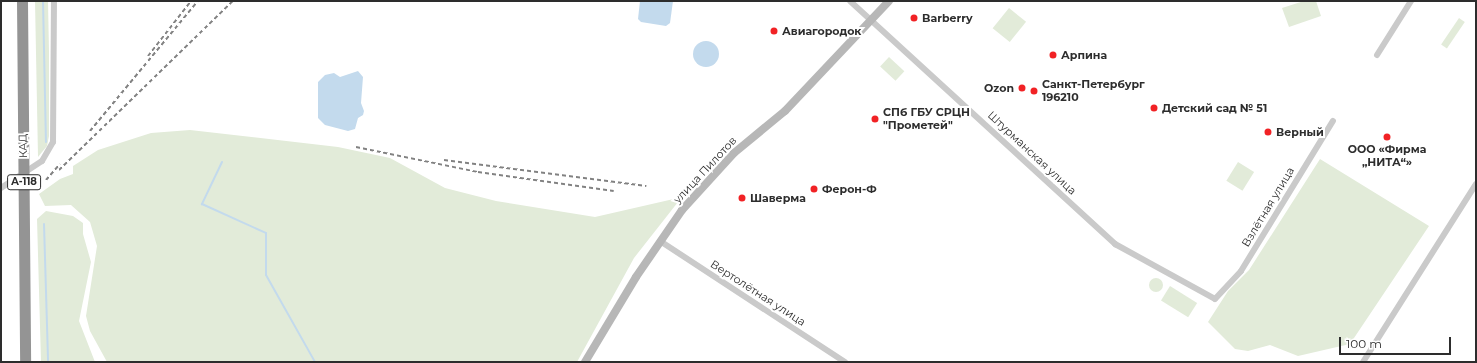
<!DOCTYPE html>
<html>
<head>
<meta charset="utf-8">
<style>
  body { margin:0 }
  #map { position:relative; width:1477px; height:363px; overflow:hidden; background:#fff; font-family:Montserrat,sans-serif }
  div>[style] { position:absolute }
  [style*='--x'] { left:calc(var(--x)*1px); top:calc(var(--y)*1px); width:calc(var(--w)*1px); rotate:calc(var(--a)*1deg) }
  .green>* { inset:0; background:#e2ebd9; transform-origin:0 0 }
  .round { border-radius:50% }
  .water>* { inset:0; background:#c3daed }
  .stream>* { height:2px; margin:-1px; padding:0 1px; transform-origin:1px; border-radius:1px; background:#c3daed }
  .street>* { height:6px; margin:-3px; padding:0 3px; transform-origin:3px; border-radius:3px; background:#cacaca }
  .secondary>* { height:8px; margin:-4px; padding:0 4px; transform-origin:4px; border-radius:4px; background:#b7b7b7 }
  .highway>* { height:11px; margin:-5.5px; padding:0 5.5px; transform-origin:5.5px; border-radius:5.5px; background:#949494 }
  .rail>* { height:2px; margin-top:-1px; transform-origin:0; background:repeating-linear-gradient(90deg,#828282 0 4px,transparent 0 7px) }
  .dots>* { width:11px; height:11px; translate:-50% -50%; box-sizing:border-box; border:2px solid #fff; border-radius:50% }
  span { translate:-50% -50%; white-space:nowrap; text-align:center; line-height:1.15; -webkit-text-stroke:4px #fff; paint-order:stroke }
  .shield-label span { padding:1px 3px; background:#fff; border:1px solid; border-radius:3px; -webkit-text-stroke-width:0 }
  .shield-label { font-size:10px; color:#2d2d2d; font-weight:700 }
  .poi-label { font-size:11px; color:#2d2d2d; font-weight:700 }
  .left { translate:0 -50%; text-align:left }
  .right { translate:-100% -50%; text-align:right }
  .street-label { font-size:11px; color:#2d2d2d }
  .frame { position:absolute; inset:0; border:2px solid #2d2d2d; pointer-events:none }
  .scale { position:absolute; left:1339px; top:337px; width:112px; height:18px; box-sizing:border-box; border:2px solid #2d2d2d; border-top:0; padding-left:5px; font-size:12px; line-height:14px; white-space:nowrap; color:#2d2d2d; -webkit-text-stroke:3px #fff; paint-order:stroke }
</style>
</head>
<body>
<div id="map">
  <div class="green">
    <div style="clip-path:polygon(35px 1px,48px 1px,49px 52px,49px 136px,47px 146px,38px 157px)"></div>
    <div style="clip-path:polygon(1304px 1px,1316px 1px,1321px 16px,1289px 27px,1282px 8px)"></div>
    <div style="left:1009px;top:8px;width:22px;height:26px;rotate:39deg"></div>
    <div style="left:1459px;top:18px;width:7px;height:32px;rotate:34deg"></div>
    <div style="left:889px;top:57px;width:21px;height:13px;rotate:43deg"></div>
    <div style="clip-path:polygon(190px 130px,338px 147px,390px 158px,445px 188px,496px 201px,595px 217px,678px 198px,678px 202px,634px 258px,577px 362px,107px 362px,90px 331px,86px 316px,97px 246px,90px 222px,71px 205px,45px 206px,39px 194px,60px 179px,73px 174px,73px 166px,98px 150px,151px 133px)"></div>
    <div style="clip-path:polygon(1320px 159px,1429px 226px,1350px 344px,1298px 356px,1270px 345px,1248px 351px,1235px 349px,1208px 322px,1228px 291px,1249px 270px)"></div>
    <div style="left:1238px;top:162px;width:19px;height:22px;rotate:32deg"></div>
    <div style="clip-path:polygon(46px 211px,73px 216px,83px 223px,83px 234px,91px 262px,79px 321px,95px 362px,41px 362px,37px 219px)"></div>
    <div class="round" style="left:1149px;top:278px;width:14px;height:14px"></div>
    <div style="left:1170px;top:286px;width:32px;height:17px;rotate:32deg"></div>
  </div>
  <div class="water">
    <div style="clip-path:polygon(640px 1px,673px 1px,670px 23px,666px 26px,641px 22px,638px 19px)"></div>
    <div class="round" style="left:693px;top:41px;width:26px;height:26px"></div>
    <div style="clip-path:polygon(358px 71px,363px 77px,361px 103px,364px 111px,363px 115px,358px 118px,355px 129px,348px 131px,325px 125px,318px 118px,318px 82px,325px 75px,334px 73px,340px 77px)"></div>
  </div>
  <div class="stream">
    <div style="--x:43;--y:1;--w:141;--a:88.8"></div>
    <div style="--x:222;--y:162;--w:47;--a:115.5"></div>
    <div style="--x:202;--y:204;--w:70;--a:24.4"></div>
    <div style="--x:266;--y:233;--w:42;--a:90"></div>
    <div style="--x:266;--y:275;--w:100;--a:60.6"></div>
    <div style="--x:44;--y:224;--w:138;--a:88.3"></div>
  </div>
  <div class="street">
    <div style="--x:850;--y:1;--w:360;--a:42.5"></div>
    <div style="--x:1115;--y:244;--w:114;--a:28.8"></div>
    <div style="--x:1215;--y:299;--w:38;--a:-47"></div>
    <div style="--x:1241;--y:271;--w:176;--a:-58.5"></div>
    <div style="--x:1377;--y:55;--w:64;--a:-57.8"></div>
    <div style="--x:1;--y:188;--w:49;--a:-33.4"></div>
    <div style="--x:42;--y:161;--w:22;--a:-60"></div>
    <div style="--x:53;--y:142;--w:141;--a:-89.6"></div>
    <div style="--x:660;--y:241;--w:221;--a:33.2"></div>
    <div style="--x:1363;--y:362;--w:211;--a:-57.6"></div>
  </div>
  <div class="secondary">
    <div style="--x:585;--y:362;--w:99;--a:-59"></div>
    <div style="--x:636;--y:277;--w:81;--a:-55.5"></div>
    <div style="--x:682;--y:210;--w:77;--a:-47.6"></div>
    <div style="--x:734;--y:153;--w:66;--a:-39.5"></div>
    <div style="--x:785;--y:111;--w:151;--a:-46.6"></div>
  </div>
  <div class="highway">
    <div style="--x:22;--y:1;--w:361;--a:89.5"></div>
  </div>
  <div class="rail">
    <div style="--x:148;--y:56;--w:70;--a:-52"></div>
    <div style="--x:90;--y:131;--w:169;--a:-50.3"></div>
    <div style="--x:356;--y:147;--w:125;--a:11.6"></div>
    <div style="--x:478;--y:172;--w:137;--a:8"></div>
    <div style="--x:444;--y:160;--w:204;--a:7.3"></div>
    <div style="--x:59;--y:170;--w:243;--a:-44.2"></div>
    <div style="--x:46;--y:180;--w:21;--a:-49"></div>
  </div>
  <div class="dots">
    <div style="left:914px;top:18px;background:#f12225"></div>
    <div style="left:774px;top:31px;background:#f12225"></div>
    <div style="left:1053px;top:55px;background:#f12225"></div>
    <div style="left:1022px;top:88px;background:#f12225"></div>
    <div style="left:1034px;top:91px;background:#f12225"></div>
    <div style="left:1154px;top:108px;background:#f12225"></div>
    <div style="left:875px;top:119px;background:#f12225"></div>
    <div style="left:1268px;top:132px;background:#f12225"></div>
    <div style="left:1387px;top:137px;background:#f12225"></div>
    <div style="left:814px;top:189px;background:#f12225"></div>
    <div style="left:742px;top:198px;background:#f12225"></div>
  </div>
  <div class="shield-label">
    <span style="left:24px;top:182px">А-118</span>
  </div>
  <div class="poi-label">
    <span class="left" style="left:922px;top:18px">Barberry</span>
    <span class="left" style="left:782px;top:31px">Авиагородок</span>
    <span class="left" style="left:1061px;top:55px">Арпина</span>
    <span class="left" style="left:1042px;top:91px">Санкт-Петербург<br>196210</span>
    <span class="right" style="left:1014px;top:88px">Ozon</span>
    <span class="left" style="left:1162px;top:108px">Детский сад № 51</span>
    <span class="left" style="left:883px;top:119px">СПб ГБУ СРЦН<br>"Прометей"</span>
    <span class="left" style="left:1276px;top:132px">Верный</span>
    <span style="left:1387px;top:156px">ООО «Фирма<br>„НИТА“»</span>
    <span class="left" style="left:822px;top:189px">Ферон-Ф</span>
    <span class="left" style="left:750px;top:198px">Шаверма</span>
  </div>
  <div class="street-label">
    <span style="left:23px;top:146px;rotate:-91deg">КАД</span>
    <span style="left:1032px;top:153px;rotate:43deg">Штурманская улица</span>
    <span style="left:705px;top:170px;rotate:-47deg">улица Пилотов</span>
    <span style="left:1268px;top:207px;rotate:-59deg">Взлётная улица</span>
    <span style="left:758px;top:293px;rotate:33deg">Вертолётная улица</span>
  </div>
  <div class="frame"></div>
  <div class="scale">100 m</div>
</div>
</body>
</html>
